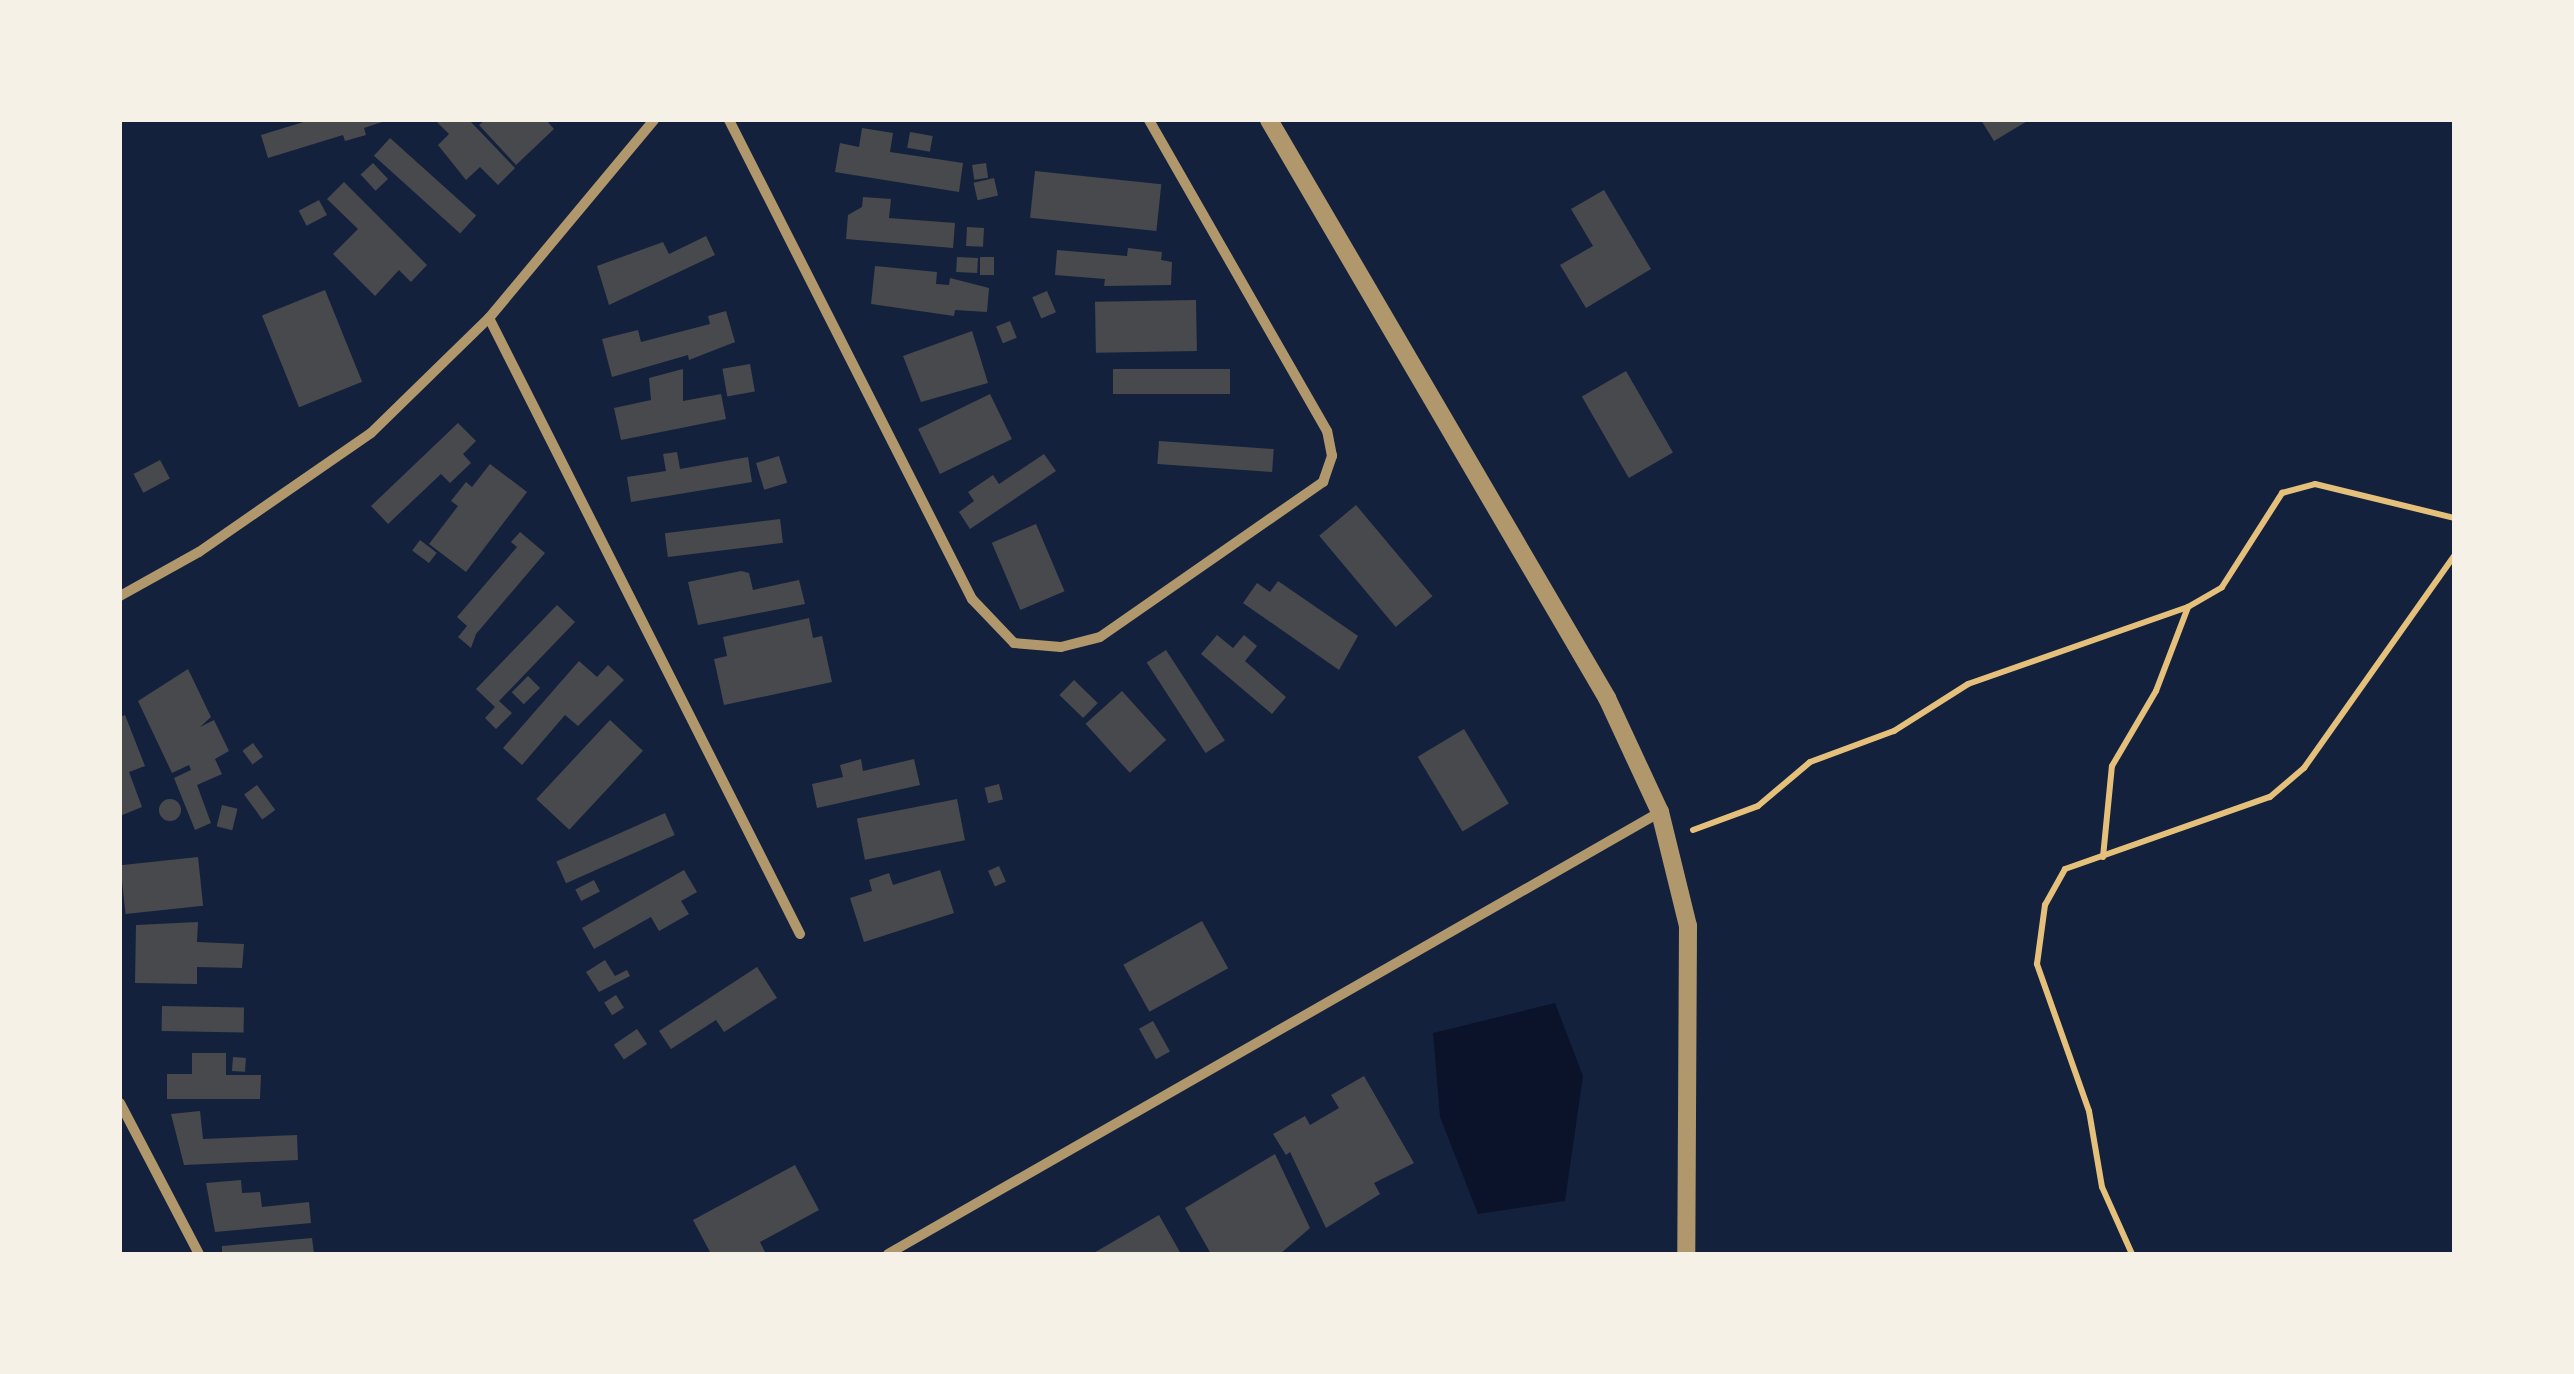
<!DOCTYPE html>
<html>
<head>
<meta charset="utf-8">
<style>
  body { margin:0 }
  #map { position:relative; width:2574px; height:1374px; overflow:hidden; background:#14213d; font-family:"Source Serif 4",serif }
  div>[style] { position:absolute }
  [style*='--x'] { left:calc(var(--x)*1px); top:calc(var(--y)*1px); width:calc(var(--w)*1px); rotate:calc(var(--a)*1deg) }
  .water>* { inset:0; background:#0b132b }
  .building>* { inset:0; background:#48494c; transform-origin:0 0 }
  .round { border-radius:50% }
  .path>* { height:6px; margin:-3px; padding:0 3px; transform-origin:3px; border-radius:3px; background:#e5c07b }
  .minor>* { height:10px; margin:-5px; padding:0 5px; transform-origin:5px; border-radius:5px; background:#b1986c }
  .tertiary>* { height:18px; margin:-9px; padding:0 9px; transform-origin:9px; border-radius:9px; background:#b1986c }
  span { translate:-50% -50%; white-space:nowrap; text-align:center; line-height:1.15; -webkit-text-stroke:8px #f6f1e7; paint-order:stroke }
  .frame { position:absolute; inset:0; border:122px solid #f6f1e7; pointer-events:none }
</style>
</head>
<body>
<div id="map">
  <div class="water">
    <div style="clip-path:polygon(1555px 1003px,1583px 1076px,1565px 1201px,1478px 1214px,1440px 1117px,1433px 1033px)"></div>
  </div>
  <div class="building">
    <div style="clip-path:polygon(310px 120px,385px 120px,385px 121px,364px 128px,366px 135px,345px 141px,343px 135px,268px 158px,261px 135px)"></div>
    <div style="clip-path:polygon(435px 120px,469px 120px,515px 168px,498px 185px,480px 167px,466px 180px,438px 145px,449px 134px)"></div>
    <div style="clip-path:polygon(485px 120px,546px 120px,554px 129px,516px 165px,479px 125px)"></div>
    <div style="clip-path:polygon(1981px 120px,2029px 120px,1994px 141px)"></div>
    <div style="clip-path:polygon(862px 128px,893px 133px,890px 152px,963px 163px,959px 192px,835px 172px,840px 143px,859px 147px)"></div>
    <div style="left:910px;top:132px;width:23px;height:16px;rotate:10deg"></div>
    <div style="left:390px;top:138px;width:116px;height:24px;rotate:42deg"></div>
    <div style="left:373px;top:163px;width:22px;height:17px;rotate:47deg"></div>
    <div style="left:986px;top:163px;width:15px;height:14px;rotate:82deg"></div>
    <div style="left:1035px;top:171px;width:127px;height:47px;rotate:6deg"></div>
    <div style="left:994px;top:178px;width:18px;height:21px;rotate:77deg"></div>
    <div style="clip-path:polygon(344px 182px,427px 265px,411px 282px,399px 270px,375px 296px,333px 254px,358px 229px,327px 199px)"></div>
    <div style="clip-path:polygon(1604px 190px,1651px 269px,1586px 308px,1560px 265px,1593px 246px,1571px 209px)"></div>
    <div style="clip-path:polygon(863px 197px,891px 199px,889px 218px,955px 223px,953px 248px,846px 239px,848px 215px,862px 207px)"></div>
    <div style="left:319px;top:200px;width:17px;height:23px;rotate:62deg"></div>
    <div style="left:967px;top:227px;width:17px;height:19px;rotate:3deg"></div>
    <div style="clip-path:polygon(706px 236px,715px 255px,609px 305px,597px 266px,663px 242px,669px 254px)"></div>
    <div style="clip-path:polygon(1128px 248px,1162px 252px,1161px 260px,1172px 262px,1171px 285px,1104px 286px,1105px 279px,1055px 275px,1057px 250px,1127px 256px)"></div>
    <div style="left:957px;top:257px;width:21px;height:15px;rotate:3deg"></div>
    <div style="left:980px;top:257px;width:14px;height:18px"></div>
    <div style="clip-path:polygon(875px 266px,937px 272px,936px 284px,949px 285px,950px 278px,989px 288px,987px 312px,955px 310px,954px 316px,871px 304px)"></div>
    <div style="left:325px;top:290px;width:99px;height:68px;rotate:68deg"></div>
    <div style="left:1047px;top:291px;width:23px;height:16px;rotate:67deg"></div>
    <div style="left:1196px;top:300px;width:51px;height:101px;rotate:89deg"></div>
    <div style="clip-path:polygon(726px 311px,735px 342px,689px 360px,688px 355px,612px 377px,602px 339px,638px 330px,641px 342px,710px 324px,708px 316px)"></div>
    <div style="left:1010px;top:321px;width:18px;height:15px;rotate:68deg"></div>
    <div style="clip-path:polygon(972px 331px,988px 383px,921px 402px,903px 356px)"></div>
    <div style="left:750px;top:364px;width:28px;height:28px;rotate:80deg"></div>
    <div style="clip-path:polygon(683px 369px,683px 401px,721px 394px,726px 419px,621px 440px,614px 408px,651px 400px,649px 378px)"></div>
    <div style="left:1113px;top:369px;width:117px;height:25px"></div>
    <div style="left:1626px;top:371px;width:94px;height:51px;rotate:60deg"></div>
    <div style="left:990px;top:394px;width:50px;height:80px;rotate:64deg"></div>
    <div style="clip-path:polygon(458px 423px,476px 441px,463px 454px,471px 463px,450px 483px,441px 474px,388px 524px,371px 506px)"></div>
    <div style="left:1159px;top:441px;width:115px;height:23px;rotate:4deg"></div>
    <div style="clip-path:polygon(677px 452px,680px 469px,748px 457px,752px 482px,631px 502px,627px 477px,666px 471px,663px 454px)"></div>
    <div style="clip-path:polygon(1044px 454px,1056px 471px,970px 529px,959px 512px,974px 501px,968px 492px,993px 475px,999px 484px)"></div>
    <div style="left:779px;top:456px;width:28px;height:24px;rotate:73deg"></div>
    <div style="left:160px;top:460px;width:21px;height:30px;rotate:62deg"></div>
    <div style="clip-path:polygon(490px 464px,527px 492px,466px 572px,429px 544px,458px 506px,451px 501px,466px 482px,472px 487px)"></div>
    <div style="left:1356px;top:505px;width:119px;height:48px;rotate:50deg"></div>
    <div style="left:780px;top:519px;width:24px;height:116px;rotate:83deg"></div>
    <div style="left:1036px;top:524px;width:73px;height:48px;rotate:67deg"></div>
    <div style="clip-path:polygon(520px 532px,545px 553px,476px 634px,471px 648px,458px 637px,467px 626px,457px 617px,517px 547px,511px 542px)"></div>
    <div style="left:420px;top:540px;width:21px;height:13px;rotate:37deg"></div>
    <div style="clip-path:polygon(741px 571px,749px 573px,753px 590px,799px 580px,805px 604px,698px 625px,688px 582px)"></div>
    <div style="clip-path:polygon(1278px 581px,1358px 636px,1339px 670px,1243px 603px,1257px 583px,1270px 592px)"></div>
    <div style="clip-path:polygon(557px 605px,575px 622px,499px 701px,512px 713px,496px 729px,485px 718px,495px 707px,476px 689px)"></div>
    <div style="clip-path:polygon(809px 618px,813px 638px,822px 636px,832px 682px,724px 705px,714px 659px,727px 656px,723px 637px)"></div>
    <div style="clip-path:polygon(1217px 635px,1233px 648px,1244px 635px,1257px 646px,1245px 661px,1286px 697px,1272px 714px,1201px 654px)"></div>
    <div style="left:1166px;top:650px;width:108px;height:23px;rotate:57deg"></div>
    <div style="clip-path:polygon(579px 661px,597px 677px,608px 665px,624px 680px,578px 726px,565px 715px,522px 765px,503px 748px)"></div>
    <div style="clip-path:polygon(188px 669px,211px 717px,200px 727px,214px 720px,229px 751px,215px 759px,222px 774px,197px 785px,211px 823px,195px 830px,174px 778px,191px 770px,189px 765px,172px 773px,138px 701px)"></div>
    <div style="left:528px;top:676px;width:17px;height:23px;rotate:45deg"></div>
    <div style="left:1074px;top:680px;width:33px;height:21px;rotate:44deg"></div>
    <div style="left:1122px;top:691px;width:66px;height:49px;rotate:48deg"></div>
    <div style="clip-path:polygon(125px 715px,145px 766px,129px 772px,142px 807px,120px 816px,120px 717px)"></div>
    <div style="left:610px;top:720px;width:45px;height:108px;rotate:43deg"></div>
    <div style="left:1464px;top:729px;width:87px;height:54px;rotate:59deg"></div>
    <div style="left:253px;top:743px;width:17px;height:13px;rotate:54deg"></div>
    <div style="clip-path:polygon(861px 759px,863px 771px,914px 759px,920px 785px,817px 808px,812px 784px,843px 777px,840px 765px)"></div>
    <div style="left:999px;top:784px;width:16px;height:15px;rotate:76deg"></div>
    <div style="left:257px;top:785px;width:31px;height:16px;rotate:54deg"></div>
    <div class="round" style="left:159px;top:799px;width:22px;height:22px"></div>
    <div style="left:957px;top:799px;width:42px;height:102px;rotate:79deg"></div>
    <div style="left:222px;top:805px;width:16px;height:22px;rotate:14deg"></div>
    <div style="left:665px;top:813px;width:24px;height:119px;rotate:66deg"></div>
    <div style="left:198px;top:857px;width:49px;height:78px;rotate:84deg"></div>
    <div style="left:999px;top:866px;width:17px;height:12px;rotate:66deg"></div>
    <div style="clip-path:polygon(684px 870px,697px 892px,681px 901px,689px 914px,659px 931px,651px 917px,594px 949px,582px 928px)"></div>
    <div style="clip-path:polygon(940px 870px,954px 913px,864px 942px,850px 898px,872px 891px,869px 880px,889px 873px,893px 885px)"></div>
    <div style="left:594px;top:880px;width:13px;height:21px;rotate:63deg"></div>
    <div style="left:1202px;top:921px;width:54px;height:90px;rotate:61deg"></div>
    <div style="clip-path:polygon(198px 922px,197px 942px,244px 944px,242px 968px,197px 967px,197px 984px,135px 983px,136px 925px)"></div>
    <div style="clip-path:polygon(605px 960px,615px 976px,627px 970px,630px 976px,599px 992px,586px 972px)"></div>
    <div style="clip-path:polygon(757px 967px,777px 998px,724px 1032px,716px 1020px,671px 1049px,659px 1031px)"></div>
    <div style="left:616px;top:995px;width:15px;height:14px;rotate:58deg"></div>
    <div style="left:162px;top:1006px;width:82px;height:25px;rotate:1deg"></div>
    <div style="left:1153px;top:1021px;width:35px;height:16px;rotate:61deg"></div>
    <div style="left:637px;top:1029px;width:18px;height:28px;rotate:56deg"></div>
    <div style="clip-path:polygon(192px 1053px,226px 1053px,226px 1075px,261px 1075px,260px 1099px,167px 1099px,167px 1074px,192px 1074px)"></div>
    <div style="left:233px;top:1057px;width:13px;height:14px;rotate:4deg"></div>
    <div style="clip-path:polygon(1364px 1076px,1414px 1163px,1374px 1183px,1380px 1194px,1326px 1228px,1290px 1152px,1286px 1155px,1273px 1134px,1305px 1116px,1310px 1125px,1339px 1108px,1331px 1095px)"></div>
    <div style="clip-path:polygon(200px 1111px,203px 1139px,297px 1135px,298px 1160px,184px 1165px,171px 1114px)"></div>
    <div style="clip-path:polygon(1275px 1154px,1310px 1228px,1280px 1254px,1211px 1254px,1185px 1208px)"></div>
    <div style="clip-path:polygon(795px 1165px,819px 1210px,760px 1242px,766px 1254px,711px 1254px,693px 1220px)"></div>
    <div style="clip-path:polygon(241px 1180px,242px 1193px,260px 1192px,262px 1207px,309px 1202px,311px 1223px,215px 1232px,206px 1183px)"></div>
    <div style="clip-path:polygon(1159px 1215px,1181px 1254px,1092px 1254px)"></div>
    <div style="clip-path:polygon(312px 1238px,314px 1254px,222px 1254px,222px 1246px)"></div>
  </div>
  <div class="path">
    <div style="--x:1693;--y:830;--w:69;--a:-20.3"></div>
    <div style="--x:1758;--y:806;--w:68;--a:-40.2"></div>
    <div style="--x:1810;--y:762;--w:90;--a:-20.3"></div>
    <div style="--x:1894;--y:731;--w:88;--a:-32.4"></div>
    <div style="--x:1968;--y:684;--w:233;--a:-19.3"></div>
    <div style="--x:2188;--y:607;--w:39;--a:-30"></div>
    <div style="--x:2222;--y:587;--w:112;--a:-57.4"></div>
    <div style="--x:2282;--y:493;--w:34;--a:-15"></div>
    <div style="--x:2315;--y:484;--w:143;--a:13.7"></div>
    <div style="--x:2103;--y:857;--w:91;--a:-84.4"></div>
    <div style="--x:2112;--y:766;--w:87;--a:-59.6"></div>
    <div style="--x:2156;--y:691;--w:90;--a:-69.1"></div>
    <div style="--x:2132;--y:1254;--w:73;--a:-114.1"></div>
    <div style="--x:2102;--y:1187;--w:77;--a:-99.7"></div>
    <div style="--x:2089;--y:1111;--w:156;--a:-109.5"></div>
    <div style="--x:2037;--y:964;--w:60;--a:-82.3"></div>
    <div style="--x:2045;--y:905;--w:41;--a:-60.9"></div>
    <div style="--x:2065;--y:869;--w:217;--a:-19.4"></div>
    <div style="--x:2270;--y:797;--w:45;--a:-40.5"></div>
    <div style="--x:2304;--y:768;--w:260;--a:-54.7"></div>
  </div>
  <div class="minor">
    <div style="--x:654;--y:120;--w:258;--a:129.8"></div>
    <div style="--x:489;--y:318;--w:690;--a:63.21"></div>
    <div style="--x:729;--y:120;--w:537;--a:63.1"></div>
    <div style="--x:972;--y:599;--w:61;--a:46.3"></div>
    <div style="--x:1014;--y:643;--w:47;--a:4.9"></div>
    <div style="--x:1061;--y:647;--w:40;--a:-14.4"></div>
    <div style="--x:1100;--y:637;--w:272;--a:-34.8"></div>
    <div style="--x:1323;--y:482;--w:28;--a:-71"></div>
    <div style="--x:1332;--y:456;--w:25;--a:-101"></div>
    <div style="--x:1327;--y:431;--w:358;--a:-119.8"></div>
    <div style="--x:120;--y:596;--w:90;--a:-29.1"></div>
    <div style="--x:199;--y:552;--w:209;--a:-34.7"></div>
    <div style="--x:371;--y:433;--w:165;--a:-44.3"></div>
    <div style="--x:120;--y:1103;--w:170;--a:62.4"></div>
    <div style="--x:888;--y:1254;--w:890;--a:-29.79"></div>
  </div>
  <div class="tertiary">
    <div style="--x:1269;--y:120;--w:670;--a:59.68"></div>
    <div style="--x:1607;--y:698;--w:126;--a:65.1"></div>
    <div style="--x:1660;--y:812;--w:117;--a:76.2"></div>
    <div style="--x:1688;--y:926;--w:328;--a:90.3"></div>
  </div>
  <div class="frame"></div>
</div>
</body>
</html>
